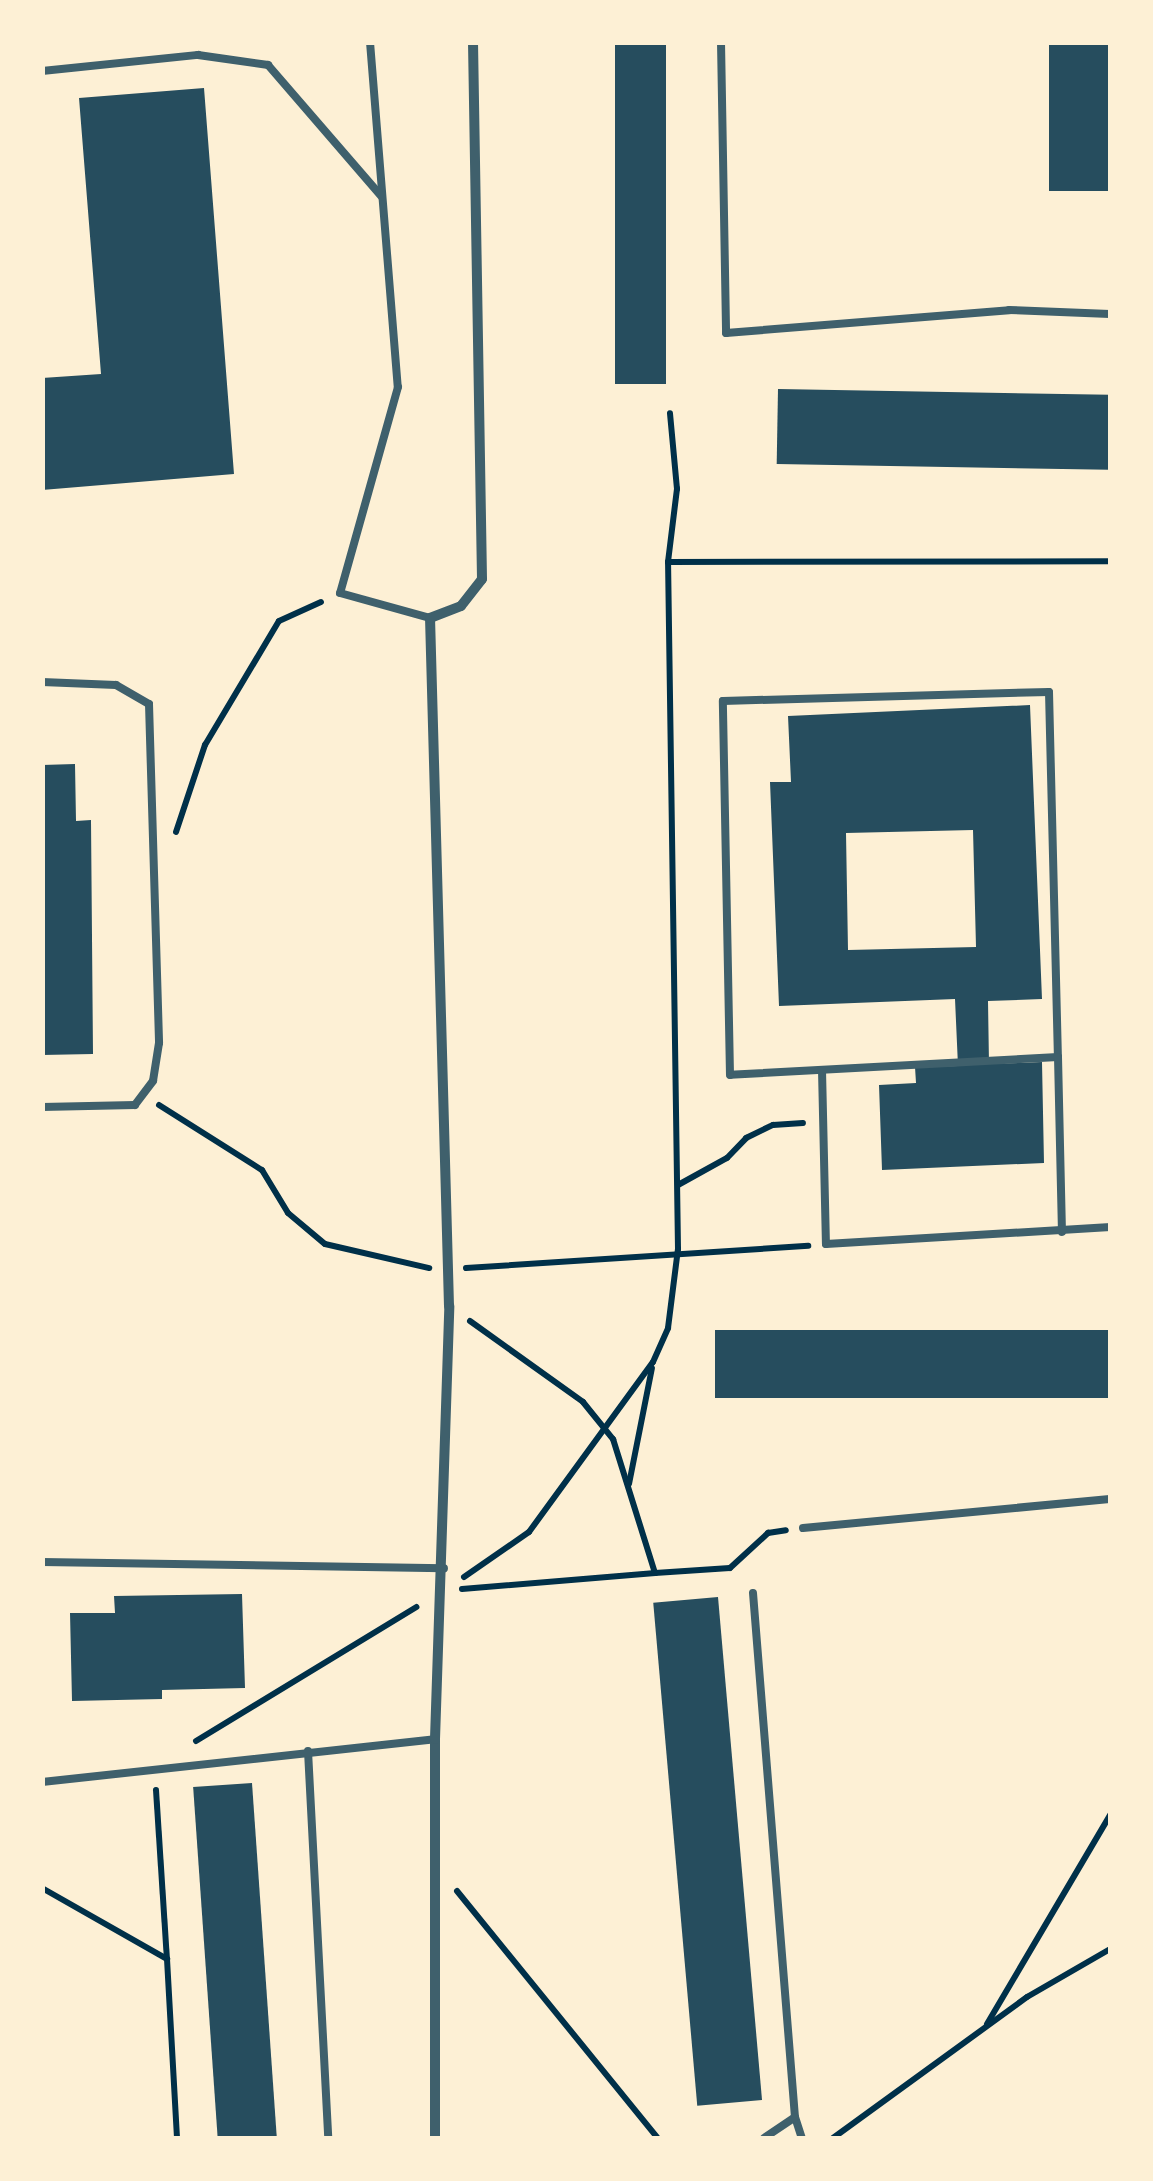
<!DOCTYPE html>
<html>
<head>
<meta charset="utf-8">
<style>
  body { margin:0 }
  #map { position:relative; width:1153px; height:2181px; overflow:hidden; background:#fdf0d5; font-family:"Roboto Serif",serif }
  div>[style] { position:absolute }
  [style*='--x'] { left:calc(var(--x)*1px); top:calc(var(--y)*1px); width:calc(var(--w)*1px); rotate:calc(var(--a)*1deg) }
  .building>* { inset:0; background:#264d5e; transform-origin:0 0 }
  .path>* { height:6px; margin:-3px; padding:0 3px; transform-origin:3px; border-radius:3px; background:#003049 }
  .service>* { height:8px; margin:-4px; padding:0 4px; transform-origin:4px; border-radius:4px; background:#3f606c }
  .minor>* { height:10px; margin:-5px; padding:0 5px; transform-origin:5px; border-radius:5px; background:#3f606c }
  span { translate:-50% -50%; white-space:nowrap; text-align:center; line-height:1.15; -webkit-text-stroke:8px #fdf0d5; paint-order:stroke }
  .frame { position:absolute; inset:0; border:45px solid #fdf0d5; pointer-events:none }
</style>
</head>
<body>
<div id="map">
  <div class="building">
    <div style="left:615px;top:42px;width:51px;height:342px"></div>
    <div style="left:1049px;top:42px;width:59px;height:149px"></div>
    <div style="clip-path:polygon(204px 88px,234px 474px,42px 490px,42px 378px,101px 374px,79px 98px)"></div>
    <div style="left:778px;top:389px;width:332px;height:75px;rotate:1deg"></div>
    <div style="clip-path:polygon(evenodd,1030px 705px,1042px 999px,988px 1001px,989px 1064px,1042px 1062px,1044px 1163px,882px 1170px,879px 1085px,916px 1083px,915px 1067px,958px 1066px,955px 999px,779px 1006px,770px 782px,791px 782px,788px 716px,1030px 705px,973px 830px,976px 947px,848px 950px,846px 833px,973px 830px)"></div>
    <div style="clip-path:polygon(75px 764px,76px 821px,91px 820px,93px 1054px,42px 1055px,42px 765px)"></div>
    <div style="left:1110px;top:1330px;width:68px;height:395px;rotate:90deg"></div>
    <div style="clip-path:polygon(242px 1594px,245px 1688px,162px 1690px,162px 1699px,72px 1701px,70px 1613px,115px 1613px,114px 1596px)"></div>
    <div style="left:718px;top:1597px;width:505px;height:65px;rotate:85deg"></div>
    <div style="left:252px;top:1783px;width:356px;height:59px;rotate:86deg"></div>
  </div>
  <div class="path">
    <div style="--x:668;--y:562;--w:442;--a:-0.1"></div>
    <div style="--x:176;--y:832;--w:92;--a:-71.6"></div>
    <div style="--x:205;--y:745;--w:144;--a:-59.2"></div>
    <div style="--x:279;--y:621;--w:46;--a:-24.3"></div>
    <div style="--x:159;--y:1105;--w:122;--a:32.3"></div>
    <div style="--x:262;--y:1170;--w:50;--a:58.8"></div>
    <div style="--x:288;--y:1213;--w:48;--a:40"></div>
    <div style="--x:325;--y:1244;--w:107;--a:13"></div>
    <div style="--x:678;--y:1185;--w:56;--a:-28.9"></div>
    <div style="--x:727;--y:1158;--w:28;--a:-46"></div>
    <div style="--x:746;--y:1138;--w:30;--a:-26"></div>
    <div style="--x:773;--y:1125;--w:30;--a:-4"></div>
    <div style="--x:466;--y:1268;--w:343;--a:-3.7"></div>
    <div style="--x:470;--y:1321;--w:139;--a:35.6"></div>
    <div style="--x:583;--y:1402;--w:48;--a:51"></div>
    <div style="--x:613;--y:1439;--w:140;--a:72.6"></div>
    <div style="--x:655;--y:1573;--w:75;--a:-3.8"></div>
    <div style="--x:730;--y:1568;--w:52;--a:-42.6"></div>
    <div style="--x:768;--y:1533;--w:18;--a:-9"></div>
    <div style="--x:629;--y:1484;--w:118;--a:-78.8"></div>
    <div style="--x:464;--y:1577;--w:79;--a:-34.7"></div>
    <div style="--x:529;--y:1532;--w:210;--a:-53.9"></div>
    <div style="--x:653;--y:1362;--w:37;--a:-66"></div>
    <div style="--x:668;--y:1328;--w:80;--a:-82.8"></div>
    <div style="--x:678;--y:1249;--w:687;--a:-90.83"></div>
    <div style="--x:668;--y:562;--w:74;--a:-83"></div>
    <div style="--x:677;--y:489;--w:76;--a:-95.3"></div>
    <div style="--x:462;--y:1589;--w:194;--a:-4.7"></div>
    <div style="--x:196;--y:1741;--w:258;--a:-31.3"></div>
    <div style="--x:156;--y:1790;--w:169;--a:86.3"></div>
    <div style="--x:42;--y:1888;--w:144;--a:29.6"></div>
    <div style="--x:167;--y:1959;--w:179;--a:86.8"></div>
    <div style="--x:457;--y:1891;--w:318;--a:50.9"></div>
    <div style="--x:987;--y:2024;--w:243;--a:-59.5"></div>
    <div style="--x:833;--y:2138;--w:240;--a:-36"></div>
    <div style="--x:1027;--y:1997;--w:96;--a:-30"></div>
  </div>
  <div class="service">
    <div style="--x:370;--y:42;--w:346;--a:85.4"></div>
    <div style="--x:398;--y:387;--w:214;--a:105.7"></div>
    <div style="--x:340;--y:593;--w:93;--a:15.5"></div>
    <div style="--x:721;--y:42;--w:291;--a:89"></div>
    <div style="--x:726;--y:333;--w:284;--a:-4.6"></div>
    <div style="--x:1009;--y:310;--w:101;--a:2.3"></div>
    <div style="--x:42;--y:71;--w:157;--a:-5.9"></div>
    <div style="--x:198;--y:55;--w:71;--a:8.1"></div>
    <div style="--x:268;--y:65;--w:174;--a:49.2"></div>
    <div style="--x:42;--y:682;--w:74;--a:2.3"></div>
    <div style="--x:116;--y:685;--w:38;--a:30"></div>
    <div style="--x:149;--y:704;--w:339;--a:88.3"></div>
    <div style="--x:159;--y:1043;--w:38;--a:99"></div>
    <div style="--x:153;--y:1081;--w:30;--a:127"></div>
    <div style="--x:135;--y:1105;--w:93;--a:178.8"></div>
    <div style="--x:1058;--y:1057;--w:328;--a:176.9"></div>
    <div style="--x:730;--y:1075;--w:374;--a:-91.1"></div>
    <div style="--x:723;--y:701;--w:326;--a:-1.6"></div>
    <div style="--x:1049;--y:692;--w:365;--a:88.6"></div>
    <div style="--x:1058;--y:1057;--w:175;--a:88.7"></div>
    <div style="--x:822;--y:1070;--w:174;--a:88.7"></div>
    <div style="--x:826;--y:1244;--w:285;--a:-3.4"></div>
    <div style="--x:803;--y:1528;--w:308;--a:-5.4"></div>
    <div style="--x:42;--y:1562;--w:402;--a:0.9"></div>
    <div style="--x:753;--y:1593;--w:526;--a:85.42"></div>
    <div style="--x:795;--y:2117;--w:22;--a:72"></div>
    <div style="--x:308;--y:1751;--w:388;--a:87"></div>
    <div style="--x:42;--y:1782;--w:395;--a:-6.2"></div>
    <div style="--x:764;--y:2138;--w:37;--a:-34"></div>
  </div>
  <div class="minor">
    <div style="--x:435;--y:2138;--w:399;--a:-90"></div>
    <div style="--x:435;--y:1739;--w:433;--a:-88.1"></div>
    <div style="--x:449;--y:1306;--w:688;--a:-91.58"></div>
    <div style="--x:430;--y:618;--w:33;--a:-21"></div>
    <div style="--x:461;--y:606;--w:34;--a:-52"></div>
    <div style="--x:482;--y:579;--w:537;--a:-90.96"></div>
  </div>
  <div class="frame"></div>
</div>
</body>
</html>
